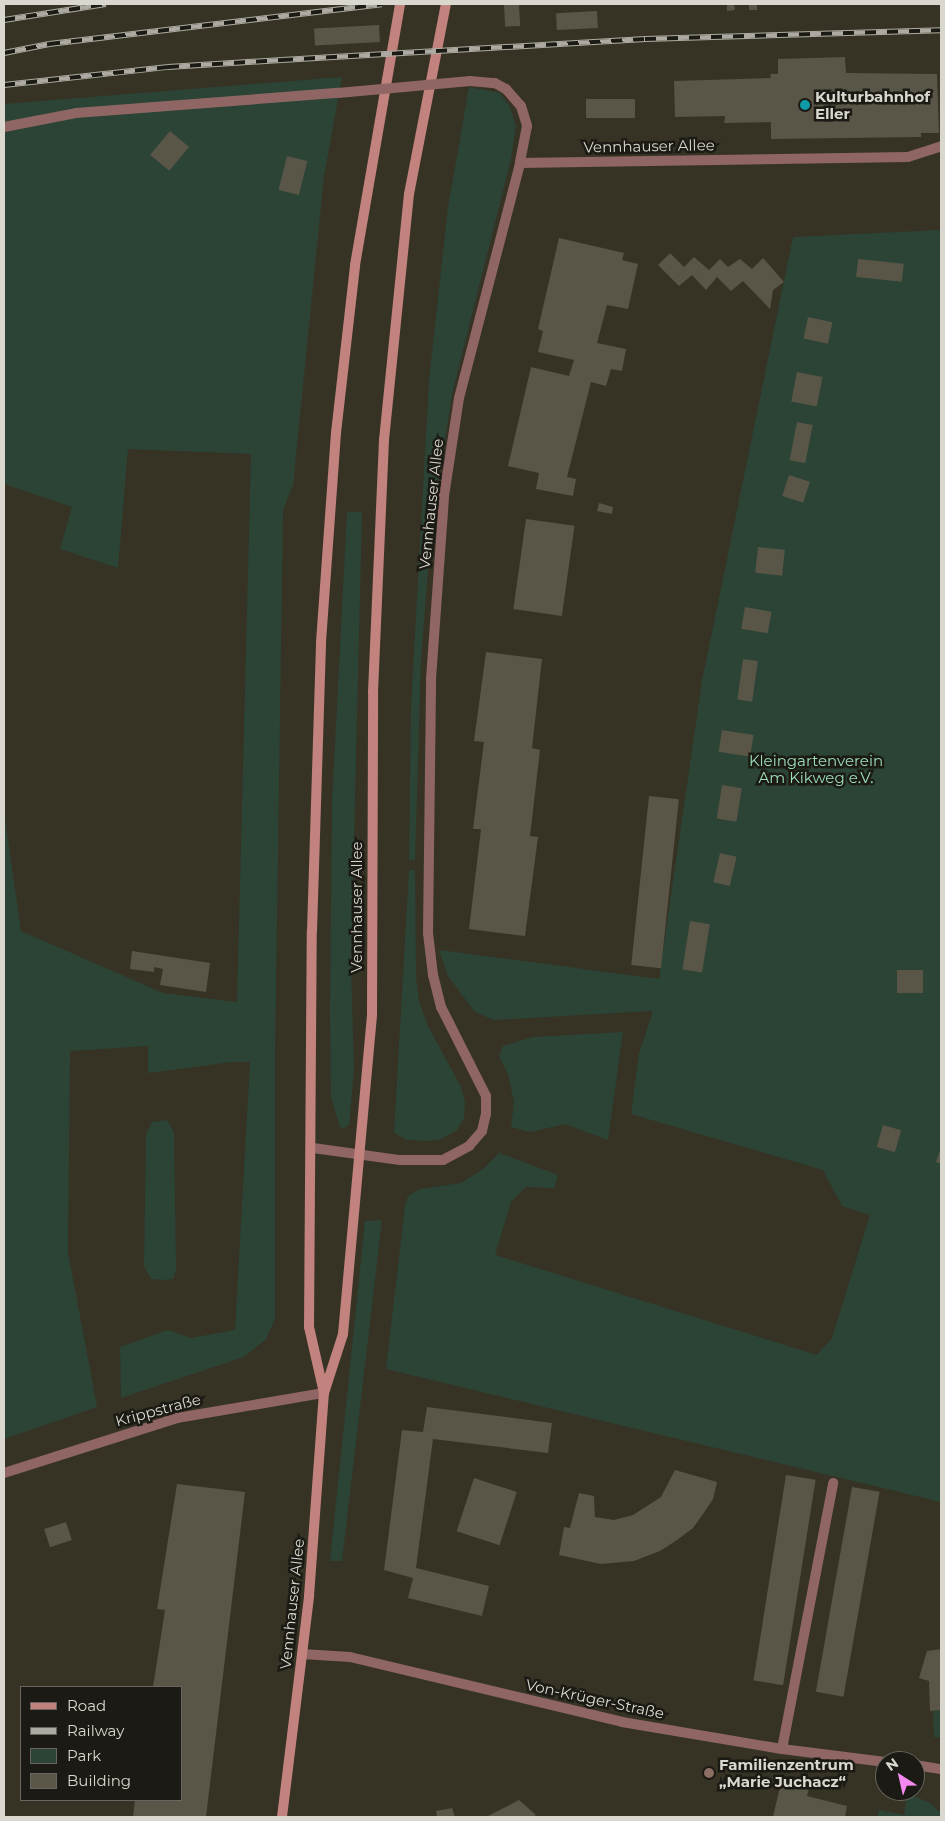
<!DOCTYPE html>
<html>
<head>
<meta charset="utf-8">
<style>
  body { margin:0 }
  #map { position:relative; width:945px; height:1821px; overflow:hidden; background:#363325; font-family:Montserrat,sans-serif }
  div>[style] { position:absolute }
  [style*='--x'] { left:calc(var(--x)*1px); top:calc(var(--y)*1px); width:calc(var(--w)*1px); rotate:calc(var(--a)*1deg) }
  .green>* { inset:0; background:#2b4436 }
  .building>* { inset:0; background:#595547; transform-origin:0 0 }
  .lane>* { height:10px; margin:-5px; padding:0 5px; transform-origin:5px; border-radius:5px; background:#8f6663 }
  .street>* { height:10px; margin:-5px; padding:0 5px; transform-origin:5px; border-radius:5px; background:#8f6663 }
  .secondary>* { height:10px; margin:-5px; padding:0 5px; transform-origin:5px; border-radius:5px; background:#c2827d }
  .rail>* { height:5.5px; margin-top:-2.75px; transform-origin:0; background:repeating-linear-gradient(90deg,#1c1a14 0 11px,#adaba1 0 22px); box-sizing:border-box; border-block:1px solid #adaba1 }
  .lane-bridge>* { height:10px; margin:-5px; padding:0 5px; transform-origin:5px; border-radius:5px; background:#8f6663 }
  .dots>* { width:14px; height:14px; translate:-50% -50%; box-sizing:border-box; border:2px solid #1c1a14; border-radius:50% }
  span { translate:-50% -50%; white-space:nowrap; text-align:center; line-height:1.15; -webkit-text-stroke:5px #1c1a14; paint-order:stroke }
  .poi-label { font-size:15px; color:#d9d7ce; font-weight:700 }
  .left { translate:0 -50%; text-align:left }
  .street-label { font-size:15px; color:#d9d7ce }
  .park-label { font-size:15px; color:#9bdfb8 }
  .frame { position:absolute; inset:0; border:5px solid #d9d7ce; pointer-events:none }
  .legend { position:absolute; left:20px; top:1686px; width:162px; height:115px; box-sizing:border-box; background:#1c1a14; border:1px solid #68665e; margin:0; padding:6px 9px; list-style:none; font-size:15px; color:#d9d7ce }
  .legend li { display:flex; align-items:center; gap:10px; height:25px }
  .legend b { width:25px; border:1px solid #68665e }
  .north { position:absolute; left:875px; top:1751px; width:50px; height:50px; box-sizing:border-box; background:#1c1a14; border:1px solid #68665e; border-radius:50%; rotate:325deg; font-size:14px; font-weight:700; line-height:20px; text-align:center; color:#d9d7ce }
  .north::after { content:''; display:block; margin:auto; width:18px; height:22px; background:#f389f1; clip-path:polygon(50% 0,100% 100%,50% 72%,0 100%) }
</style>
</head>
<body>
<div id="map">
  <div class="green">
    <div style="clip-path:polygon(342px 77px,324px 176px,293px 485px,283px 510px,275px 1056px,275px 1319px,266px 1339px,244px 1357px,121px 1398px,120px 1347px,168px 1330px,191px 1338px,235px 1330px,250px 1062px,232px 1062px,148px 1073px,148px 1046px,70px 1051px,68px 1252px,97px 1407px,4px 1439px,4px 812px,21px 931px,163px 993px,237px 1002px,251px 454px,128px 449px,118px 568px,60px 549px,72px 507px,4px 484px,4px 104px)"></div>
    <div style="clip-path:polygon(469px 87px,500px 93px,510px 107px,516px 126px,511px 159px,453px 390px,432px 517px,421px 660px,415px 860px,409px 860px,411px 707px,429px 380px,448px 207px)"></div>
    <div style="clip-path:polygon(941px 230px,941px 1502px,386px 1369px,405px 1206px,408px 1196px,420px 1189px,461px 1183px,482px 1170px,499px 1153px,558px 1175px,554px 1188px,526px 1187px,511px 1202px,495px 1255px,817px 1355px,832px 1338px,870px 1215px,842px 1206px,823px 1170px,631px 1114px,639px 1054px,653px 1011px,493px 1020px,474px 1011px,448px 976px,439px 950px,659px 979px,702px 681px,793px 237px)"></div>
    <div style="clip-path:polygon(347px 512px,362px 512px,351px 964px,354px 1070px,349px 1125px,343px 1129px,340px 1127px,331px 1097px,330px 1012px,332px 802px)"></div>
    <div style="clip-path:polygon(409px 870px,415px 870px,416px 977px,419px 1002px,428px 1026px,461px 1087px,465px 1102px,464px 1118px,457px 1130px,439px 1140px,429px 1141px,407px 1140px,394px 1133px)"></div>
    <div style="clip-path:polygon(623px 1032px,608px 1140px,565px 1124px,530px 1132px,511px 1127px,514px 1102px,508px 1074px,499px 1056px,503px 1046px,533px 1037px)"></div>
    <div style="clip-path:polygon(167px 1120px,174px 1132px,176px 1270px,173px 1279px,166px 1280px,151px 1279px,144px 1266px,146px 1135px,152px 1122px)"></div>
    <div style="clip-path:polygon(382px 1220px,342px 1561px,330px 1561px,365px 1221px)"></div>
    <div style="clip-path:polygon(941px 1710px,941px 1738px,934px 1737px,933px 1711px)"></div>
    <div style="clip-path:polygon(907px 1793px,930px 1803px,941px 1813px,941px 1817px,877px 1817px,879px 1810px,904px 1815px)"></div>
  </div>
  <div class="building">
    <div style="left:519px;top:4px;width:22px;height:15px;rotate:87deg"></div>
    <div style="clip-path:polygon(727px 4px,734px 4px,735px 10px,727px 11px)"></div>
    <div style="left:749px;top:4px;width:8px;height:6px"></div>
    <div style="left:597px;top:11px;width:17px;height:41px;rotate:87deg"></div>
    <div style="left:379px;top:25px;width:17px;height:65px;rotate:87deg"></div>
    <div style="clip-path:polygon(845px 57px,846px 73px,937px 74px,939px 133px,921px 133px,921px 137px,771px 139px,771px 122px,724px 123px,725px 116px,675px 117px,674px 81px,771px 78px,770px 74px,778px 74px,778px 59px)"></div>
    <div style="left:635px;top:99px;width:19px;height:49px;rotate:90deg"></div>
    <div style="left:170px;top:131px;width:25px;height:31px;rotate:40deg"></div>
    <div style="left:287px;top:156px;width:21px;height:35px;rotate:14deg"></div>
    <div style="clip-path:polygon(559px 238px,624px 253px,622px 260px,638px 264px,628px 309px,607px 305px,597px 343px,626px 349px,622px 371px,611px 369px,606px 386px,591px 382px,567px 477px,576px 479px,573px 496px,536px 489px,539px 473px,508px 466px,531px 367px,569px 376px,574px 360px,538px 352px,543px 331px,538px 329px)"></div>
    <div style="clip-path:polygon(670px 253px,684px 267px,694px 257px,709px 270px,720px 259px,728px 267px,740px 259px,752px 269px,763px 258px,784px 282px,773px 290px,770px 309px,743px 281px,731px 291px,717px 277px,706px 290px,692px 275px,679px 286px,658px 265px)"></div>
    <div style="left:858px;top:259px;width:46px;height:18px;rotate:6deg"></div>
    <div style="left:808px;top:317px;width:25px;height:22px;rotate:12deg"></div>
    <div style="left:797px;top:372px;width:26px;height:30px;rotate:11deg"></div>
    <div style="left:797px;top:422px;width:16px;height:39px;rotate:11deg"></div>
    <div style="left:789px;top:475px;width:22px;height:22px;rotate:18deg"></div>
    <div style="clip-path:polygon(599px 503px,613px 507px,612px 514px,597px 511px)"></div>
    <div style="left:526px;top:519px;width:49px;height:91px;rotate:8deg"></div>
    <div style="left:758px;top:547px;width:27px;height:26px;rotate:6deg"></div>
    <div style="left:745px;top:607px;width:27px;height:22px;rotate:10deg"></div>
    <div style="clip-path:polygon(486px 652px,542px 659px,532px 748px,540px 750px,530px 836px,538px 837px,525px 936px,469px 929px,481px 829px,473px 829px,484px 742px,474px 741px)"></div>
    <div style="left:743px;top:659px;width:15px;height:41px;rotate:8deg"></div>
    <div style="left:722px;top:730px;width:32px;height:22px;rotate:9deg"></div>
    <div style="left:722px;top:785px;width:20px;height:34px;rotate:9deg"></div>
    <div style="left:649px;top:796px;width:30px;height:170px;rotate:6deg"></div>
    <div style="left:720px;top:853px;width:17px;height:30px;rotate:13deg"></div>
    <div style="left:690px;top:921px;width:20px;height:49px;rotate:9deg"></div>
    <div style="clip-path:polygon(132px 951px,210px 963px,206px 992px,160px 985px,163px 969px,154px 967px,154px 972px,130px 969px)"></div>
    <div style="left:897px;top:970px;width:26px;height:23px"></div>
    <div style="left:883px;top:1125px;width:19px;height:23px;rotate:16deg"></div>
    <div style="clip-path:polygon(941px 1147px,941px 1164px,936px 1162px)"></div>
    <div style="clip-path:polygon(427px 1407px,552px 1423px,548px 1453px,433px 1439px,416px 1568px,489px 1586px,482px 1616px,408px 1598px,413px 1578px,384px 1570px,402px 1430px,423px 1432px)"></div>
    <div style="clip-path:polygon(675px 1470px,717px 1482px,713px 1499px,703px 1514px,693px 1528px,677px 1540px,660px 1551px,634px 1561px,601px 1564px,559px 1555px,564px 1527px,570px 1528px,579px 1493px,594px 1496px,595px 1517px,614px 1520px,633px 1515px,661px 1497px)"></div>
    <div style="left:786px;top:1475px;width:30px;height:208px;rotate:9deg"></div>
    <div style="left:474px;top:1478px;width:45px;height:56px;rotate:18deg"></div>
    <div style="clip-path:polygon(177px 1484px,245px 1492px,206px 1817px,133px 1817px,135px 1800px,181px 1800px,181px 1687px,153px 1687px,165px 1610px,157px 1609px)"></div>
    <div style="left:852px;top:1487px;width:28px;height:208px;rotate:10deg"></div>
    <div style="left:66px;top:1522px;width:19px;height:23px;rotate:72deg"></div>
    <div style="clip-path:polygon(941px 1649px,941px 1710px,930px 1711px,929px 1681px,919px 1678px,927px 1651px)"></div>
    <div style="clip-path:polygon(781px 1782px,809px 1788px,807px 1796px,847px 1806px,845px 1817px,773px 1817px)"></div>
    <div style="clip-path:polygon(519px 1800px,536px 1815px,533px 1817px,486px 1817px)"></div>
    <div style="clip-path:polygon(452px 1808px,455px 1817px,437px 1817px,436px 1811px)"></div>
  </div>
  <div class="lane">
    <div style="--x:470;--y:81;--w:25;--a:5"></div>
    <div style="--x:495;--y:83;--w:13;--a:29"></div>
    <div style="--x:506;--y:89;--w:23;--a:49"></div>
    <div style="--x:521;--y:106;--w:21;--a:73"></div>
    <div style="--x:527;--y:126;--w:38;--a:101"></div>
    <div style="--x:520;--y:163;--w:388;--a:-0.9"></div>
    <div style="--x:908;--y:157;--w:35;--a:-18"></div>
    <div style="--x:4;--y:127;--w:73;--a:-11"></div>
    <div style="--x:76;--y:113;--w:263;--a:-4.4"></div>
    <div style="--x:782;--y:1749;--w:271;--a:-79.1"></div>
  </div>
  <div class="street">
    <div style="--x:313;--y:1148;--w:88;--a:7.9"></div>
    <div style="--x:400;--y:1160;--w:43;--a:0"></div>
    <div style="--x:443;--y:1160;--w:30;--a:-28"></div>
    <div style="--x:469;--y:1146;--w:20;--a:-49"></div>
    <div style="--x:482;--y:1131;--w:17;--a:-77"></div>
    <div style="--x:486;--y:1114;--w:18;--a:-90"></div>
    <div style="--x:486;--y:1096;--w:100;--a:-116.8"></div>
    <div style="--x:441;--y:1007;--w:33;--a:-104"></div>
    <div style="--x:433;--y:975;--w:42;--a:-96.8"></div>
    <div style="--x:428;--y:933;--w:254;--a:-89.3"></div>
    <div style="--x:431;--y:679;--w:183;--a:-85.9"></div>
    <div style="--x:444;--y:496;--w:99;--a:-81.3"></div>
    <div style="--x:459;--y:398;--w:243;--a:-75.4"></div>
    <div style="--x:4;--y:1473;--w:182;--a:-17.6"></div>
    <div style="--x:177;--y:1418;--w:149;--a:-9.7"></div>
    <div style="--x:302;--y:1654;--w:48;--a:3.6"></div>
    <div style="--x:350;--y:1657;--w:280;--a:13.4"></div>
    <div style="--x:622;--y:1722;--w:162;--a:9.6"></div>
    <div style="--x:782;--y:1749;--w:104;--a:7.2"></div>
    <div style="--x:915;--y:1765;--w:26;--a:9"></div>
  </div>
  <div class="secondary">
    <div style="--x:324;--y:1393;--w:68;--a:-102.8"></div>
    <div style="--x:309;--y:1327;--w:396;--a:-89.6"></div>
    <div style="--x:312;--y:931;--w:289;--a:-88.2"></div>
    <div style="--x:321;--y:642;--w:210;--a:-85.9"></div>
    <div style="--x:336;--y:433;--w:169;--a:-83.5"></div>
    <div style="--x:355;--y:265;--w:265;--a:-80.2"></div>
    <div style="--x:282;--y:1817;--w:223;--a:-83"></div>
    <div style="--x:309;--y:1596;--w:204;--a:-85.8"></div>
    <div style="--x:324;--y:1393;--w:62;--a:-72.1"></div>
    <div style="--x:343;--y:1334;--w:321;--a:-84.8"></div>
    <div style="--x:372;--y:1014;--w:322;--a:-89.8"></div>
    <div style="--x:373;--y:692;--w:252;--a:-87.5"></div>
    <div style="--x:384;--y:440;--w:247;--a:-84.2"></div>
    <div style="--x:409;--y:194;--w:194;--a:-79"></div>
  </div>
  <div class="rail">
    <div style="--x:4;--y:20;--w:103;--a:-8.9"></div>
    <div style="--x:4;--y:53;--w:46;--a:-11.3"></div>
    <div style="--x:49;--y:44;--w:335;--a:-6.8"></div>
    <div style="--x:4;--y:85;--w:165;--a:-6.3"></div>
    <div style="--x:168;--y:67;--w:114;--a:-3.5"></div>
    <div style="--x:282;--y:60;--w:364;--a:-3.3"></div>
    <div style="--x:645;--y:39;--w:296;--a:-1.7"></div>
  </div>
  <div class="lane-bridge">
    <div style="--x:338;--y:93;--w:133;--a:-5.2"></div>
  </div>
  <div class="dots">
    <div style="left:805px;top:105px;background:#0f9aa8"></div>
    <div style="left:709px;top:1773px;background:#8d6e63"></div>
  </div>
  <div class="poi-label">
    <span class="left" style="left:815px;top:105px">Kulturbahnhof<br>Eller</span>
    <span class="left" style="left:719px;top:1773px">Familienzentrum<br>„Marie Juchacz“</span>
  </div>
  <div class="street-label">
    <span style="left:649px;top:146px;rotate:-1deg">Vennhauser Allee</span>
    <span style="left:431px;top:504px;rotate:-84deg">Vennhauser Allee</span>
    <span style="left:357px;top:907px;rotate:-90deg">Vennhauser Allee</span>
    <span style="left:158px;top:1410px;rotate:-15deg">Krippstraße</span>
    <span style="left:292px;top:1604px;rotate:-84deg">Vennhauser Allee</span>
    <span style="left:595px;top:1699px;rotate:12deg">Von-Krüger-Straße</span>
  </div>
  <div class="park-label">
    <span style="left:816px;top:769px">Kleingartenverein<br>Am Kikweg e.V.</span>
  </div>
  <div class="frame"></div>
  <ul class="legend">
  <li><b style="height:6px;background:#c2827d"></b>Road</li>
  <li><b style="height:6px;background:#adaba1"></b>Railway</li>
  <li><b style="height:14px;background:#2b4436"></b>Park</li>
  <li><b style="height:14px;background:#595547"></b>Building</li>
  </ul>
  <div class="north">N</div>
</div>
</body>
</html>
